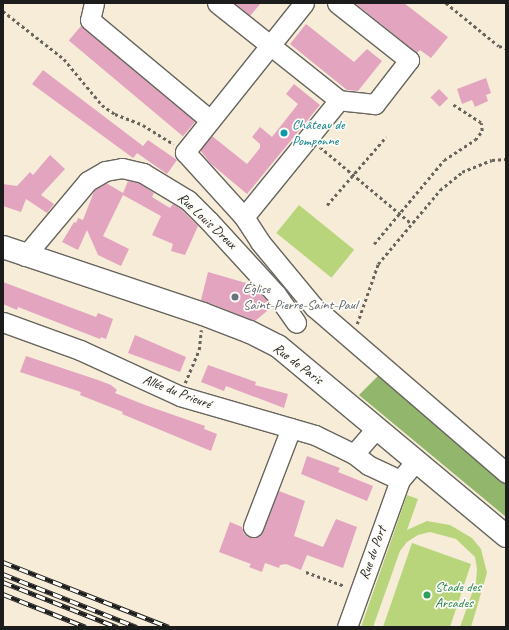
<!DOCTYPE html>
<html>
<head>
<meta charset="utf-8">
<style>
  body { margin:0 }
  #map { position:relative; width:509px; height:630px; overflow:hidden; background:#f6ecd8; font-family:Caveat,sans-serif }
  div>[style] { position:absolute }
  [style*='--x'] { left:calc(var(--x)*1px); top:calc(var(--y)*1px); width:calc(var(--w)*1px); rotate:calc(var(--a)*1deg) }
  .green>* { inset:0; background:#b8d57b; transform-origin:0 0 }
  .forest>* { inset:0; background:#92b66b }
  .building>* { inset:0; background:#e3a4c0; transform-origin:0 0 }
  .path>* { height:2.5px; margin-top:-1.25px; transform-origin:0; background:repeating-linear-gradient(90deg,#68655e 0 3px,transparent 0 6px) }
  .roads { filter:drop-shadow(1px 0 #68655e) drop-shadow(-1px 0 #68655e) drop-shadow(0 1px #68655e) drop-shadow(0 -1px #68655e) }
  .minor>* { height:19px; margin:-9.5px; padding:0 9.5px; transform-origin:9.5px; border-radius:9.5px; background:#fff }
  .major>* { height:22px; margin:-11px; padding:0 11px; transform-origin:11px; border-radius:11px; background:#fff }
  .rail>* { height:4.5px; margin-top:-2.25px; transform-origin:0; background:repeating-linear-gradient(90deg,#fdfcf7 0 9px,#1c1c1c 0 18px); box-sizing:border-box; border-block:1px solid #1c1c1c }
  .dots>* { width:11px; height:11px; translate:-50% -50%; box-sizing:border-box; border:2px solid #fdfcf7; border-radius:50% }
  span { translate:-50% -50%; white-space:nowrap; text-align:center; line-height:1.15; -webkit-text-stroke:3.5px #fdfcf7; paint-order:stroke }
  .culture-label { font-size:14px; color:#0d838f }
  .left { translate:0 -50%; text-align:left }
  .street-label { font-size:14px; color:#1c1c1c }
  .worship-label { font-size:14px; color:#5b616d }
  .leisure-label { font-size:14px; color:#27864d }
  .frame { position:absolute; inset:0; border:4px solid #1c1c1c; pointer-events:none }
</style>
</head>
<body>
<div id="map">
  <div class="green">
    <div style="left:299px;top:205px;width:71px;height:36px;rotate:39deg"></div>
    <div style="clip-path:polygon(407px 495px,418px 499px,407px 530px,427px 521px,450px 525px,472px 538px,481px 549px,487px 573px,471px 627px,460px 627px,476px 582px,477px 569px,475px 557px,456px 539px,430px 532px,418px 535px,407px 542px,400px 551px,373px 627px,361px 627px)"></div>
    <div style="clip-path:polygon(412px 543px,471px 564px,450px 627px,383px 627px)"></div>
  </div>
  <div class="forest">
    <div style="clip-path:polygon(380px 374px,506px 479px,506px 517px,359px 395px)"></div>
  </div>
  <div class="building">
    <div style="clip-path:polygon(235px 3px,261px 3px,250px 16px)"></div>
    <div style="clip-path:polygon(355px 3px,404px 3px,448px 37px,431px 58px,420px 50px,417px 53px)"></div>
    <div style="clip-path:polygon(306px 24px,354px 62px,367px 49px,382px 61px,358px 91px,347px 90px,290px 44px)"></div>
    <div style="left:81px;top:26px;width:149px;height:19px;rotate:40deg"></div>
    <div style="clip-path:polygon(43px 70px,143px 146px,148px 140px,177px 160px,167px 174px,137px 153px,139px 151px,133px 158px,32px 84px)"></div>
    <div style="clip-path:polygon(486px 78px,491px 93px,486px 95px,488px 101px,475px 107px,472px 100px,462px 104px,457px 89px)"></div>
    <div style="clip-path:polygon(294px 84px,320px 105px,247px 194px,210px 163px,200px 150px,212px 136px,247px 164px,260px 148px,260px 144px,252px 137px,260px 127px,272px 137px,298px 104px,286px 94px)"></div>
    <div style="left:439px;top:89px;width:13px;height:12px;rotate:45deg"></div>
    <div style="clip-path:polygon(50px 155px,65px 169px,41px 195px,54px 204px,47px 213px,26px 199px,21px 212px,3px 206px,3px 184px,17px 186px,30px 172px,33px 175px)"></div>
    <div style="clip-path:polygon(128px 181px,139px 183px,154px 193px,152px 197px,170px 208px,173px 204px,181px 209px,198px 226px,185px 255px,171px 251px,173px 244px,152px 235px,161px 216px,123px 195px,103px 236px,129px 249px,121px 266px,98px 255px,87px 230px,78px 250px,62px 242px,74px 222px,76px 223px,78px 218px,83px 220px,95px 189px,106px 183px,123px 193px)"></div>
    <div style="clip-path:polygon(208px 272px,253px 285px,269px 303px,267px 311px,255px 321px,201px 300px)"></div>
    <div style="clip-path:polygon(3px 282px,96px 317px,98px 313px,113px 319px,106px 339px,101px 337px,100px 339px,18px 307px,17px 310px,3px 304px)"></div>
    <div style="clip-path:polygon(135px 335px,186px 357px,180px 372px,128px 353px)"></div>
    <div style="clip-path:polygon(26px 356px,98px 380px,111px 385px,117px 390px,115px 393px,145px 405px,205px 426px,204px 429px,217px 434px,211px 451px,122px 414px,123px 412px,80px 395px,81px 392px,20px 372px)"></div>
    <div style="clip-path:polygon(208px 365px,256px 382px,255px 385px,288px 394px,284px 408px,226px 386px,224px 391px,201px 382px)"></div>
    <div style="clip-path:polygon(307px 456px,340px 468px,338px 472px,373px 486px,367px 501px,301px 474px)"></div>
    <div style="clip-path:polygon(279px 491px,305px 501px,294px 536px,323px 547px,336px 519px,357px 527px,343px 568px,307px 555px,301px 570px,286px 564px,280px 565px,279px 568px,265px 563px,262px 572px,249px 567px,251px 564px,219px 552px,230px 522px,242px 527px,244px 534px,249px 537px,260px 535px)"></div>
  </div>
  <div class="path">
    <div style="--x:446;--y:3;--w:68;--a:39.1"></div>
    <div style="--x:499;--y:46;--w:7;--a:16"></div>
    <div style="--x:3;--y:11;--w:78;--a:38.2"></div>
    <div style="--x:64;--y:59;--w:60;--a:50.4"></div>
    <div style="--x:102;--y:105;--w:16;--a:35"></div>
    <div style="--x:115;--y:114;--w:30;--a:21"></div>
    <div style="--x:143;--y:125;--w:36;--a:32"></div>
    <div style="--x:320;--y:147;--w:120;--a:39.9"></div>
    <div style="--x:327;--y:205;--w:90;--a:-49.1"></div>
    <div style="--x:374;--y:244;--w:109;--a:-50.2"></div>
    <div style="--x:444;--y:160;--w:37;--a:-33"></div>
    <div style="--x:475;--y:140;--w:11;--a:-52"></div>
    <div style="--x:482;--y:131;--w:8;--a:-97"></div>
    <div style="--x:481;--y:123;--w:35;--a:-147"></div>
    <div style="--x:357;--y:324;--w:64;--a:-70.7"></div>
    <div style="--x:378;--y:264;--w:97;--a:-50"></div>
    <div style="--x:440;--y:190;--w:28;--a:-39"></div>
    <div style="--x:462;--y:172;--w:32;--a:-22"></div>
    <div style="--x:492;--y:160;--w:14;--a:-4"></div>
    <div style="--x:185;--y:383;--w:36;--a:-67"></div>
    <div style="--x:199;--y:350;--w:20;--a:-84"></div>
    <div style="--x:306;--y:572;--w:41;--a:19.7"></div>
  </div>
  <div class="roads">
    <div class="minor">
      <div style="--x:94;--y:3;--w:17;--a:103"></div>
      <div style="--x:90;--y:20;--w:156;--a:39.8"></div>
      <div style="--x:217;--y:3;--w:156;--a:38.5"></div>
      <div style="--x:339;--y:100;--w:151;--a:129.1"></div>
      <div style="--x:304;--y:3;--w:191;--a:128.6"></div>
      <div style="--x:185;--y:152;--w:88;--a:47.8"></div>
      <div style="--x:244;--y:217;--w:30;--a:57"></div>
      <div style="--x:260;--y:242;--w:85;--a:50.3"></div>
      <div style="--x:314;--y:307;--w:254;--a:40.8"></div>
      <div style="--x:337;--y:3;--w:92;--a:38.4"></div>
      <div style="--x:409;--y:60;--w:56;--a:127.7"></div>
      <div style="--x:375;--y:104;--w:36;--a:-174"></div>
      <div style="--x:25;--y:256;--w:98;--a:-50"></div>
      <div style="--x:88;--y:181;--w:20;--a:-30"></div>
      <div style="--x:105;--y:171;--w:17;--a:-10"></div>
      <div style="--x:122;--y:168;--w:22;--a:13"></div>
      <div style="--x:143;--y:173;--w:52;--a:31"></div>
      <div style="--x:188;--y:200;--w:30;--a:45"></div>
      <div style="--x:209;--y:221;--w:99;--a:47.5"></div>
      <div style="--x:276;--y:294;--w:35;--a:55"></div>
      <div style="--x:3;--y:322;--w:82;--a:20"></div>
      <div style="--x:80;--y:350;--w:110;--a:24.7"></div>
      <div style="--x:180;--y:396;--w:141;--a:16.1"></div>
      <div style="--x:315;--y:435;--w:43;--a:26"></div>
      <div style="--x:354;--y:454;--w:18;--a:38"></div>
      <div style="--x:368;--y:465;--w:35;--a:25"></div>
      <div style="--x:400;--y:480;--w:25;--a:-50"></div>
      <div style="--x:354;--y:454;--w:35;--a:-49"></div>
      <div style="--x:253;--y:527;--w:106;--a:-69"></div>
      <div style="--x:347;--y:627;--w:156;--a:-70.2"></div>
    </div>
    <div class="major">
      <div style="--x:3;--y:247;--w:211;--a:18.5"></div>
      <div style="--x:203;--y:314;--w:50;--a:21"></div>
      <div style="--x:250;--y:332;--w:31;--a:27"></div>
      <div style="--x:278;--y:346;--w:297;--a:39.8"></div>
    </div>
  </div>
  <div class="rail">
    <div style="--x:3;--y:562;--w:178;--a:21.4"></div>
    <div style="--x:3;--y:574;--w:144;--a:21.6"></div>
    <div style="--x:3;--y:582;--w:123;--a:21.5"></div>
    <div style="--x:3;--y:594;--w:89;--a:21.7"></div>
  </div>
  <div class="dots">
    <div style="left:284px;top:133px;background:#0f9aa8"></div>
    <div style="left:235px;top:297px;background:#6b7280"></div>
    <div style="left:427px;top:595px;background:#2e9e5b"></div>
  </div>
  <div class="culture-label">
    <span class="left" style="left:292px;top:133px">Château de<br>Pomponne</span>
  </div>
  <div class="street-label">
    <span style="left:207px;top:221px;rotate:43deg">Rue Louis Dreux</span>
    <span style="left:298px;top:364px;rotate:37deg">Rue de Paris</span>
    <span style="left:177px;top:392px;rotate:21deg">Allée du Prieuré</span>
    <span style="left:373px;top:553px;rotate:-70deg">Rue du Port</span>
  </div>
  <div class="worship-label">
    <span class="left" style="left:243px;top:297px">Église<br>Saint-Pierre-Saint-Paul</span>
  </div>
  <div class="leisure-label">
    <span class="left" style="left:435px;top:595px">Stade des<br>Arcades</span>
  </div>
  <div class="frame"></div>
</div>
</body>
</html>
